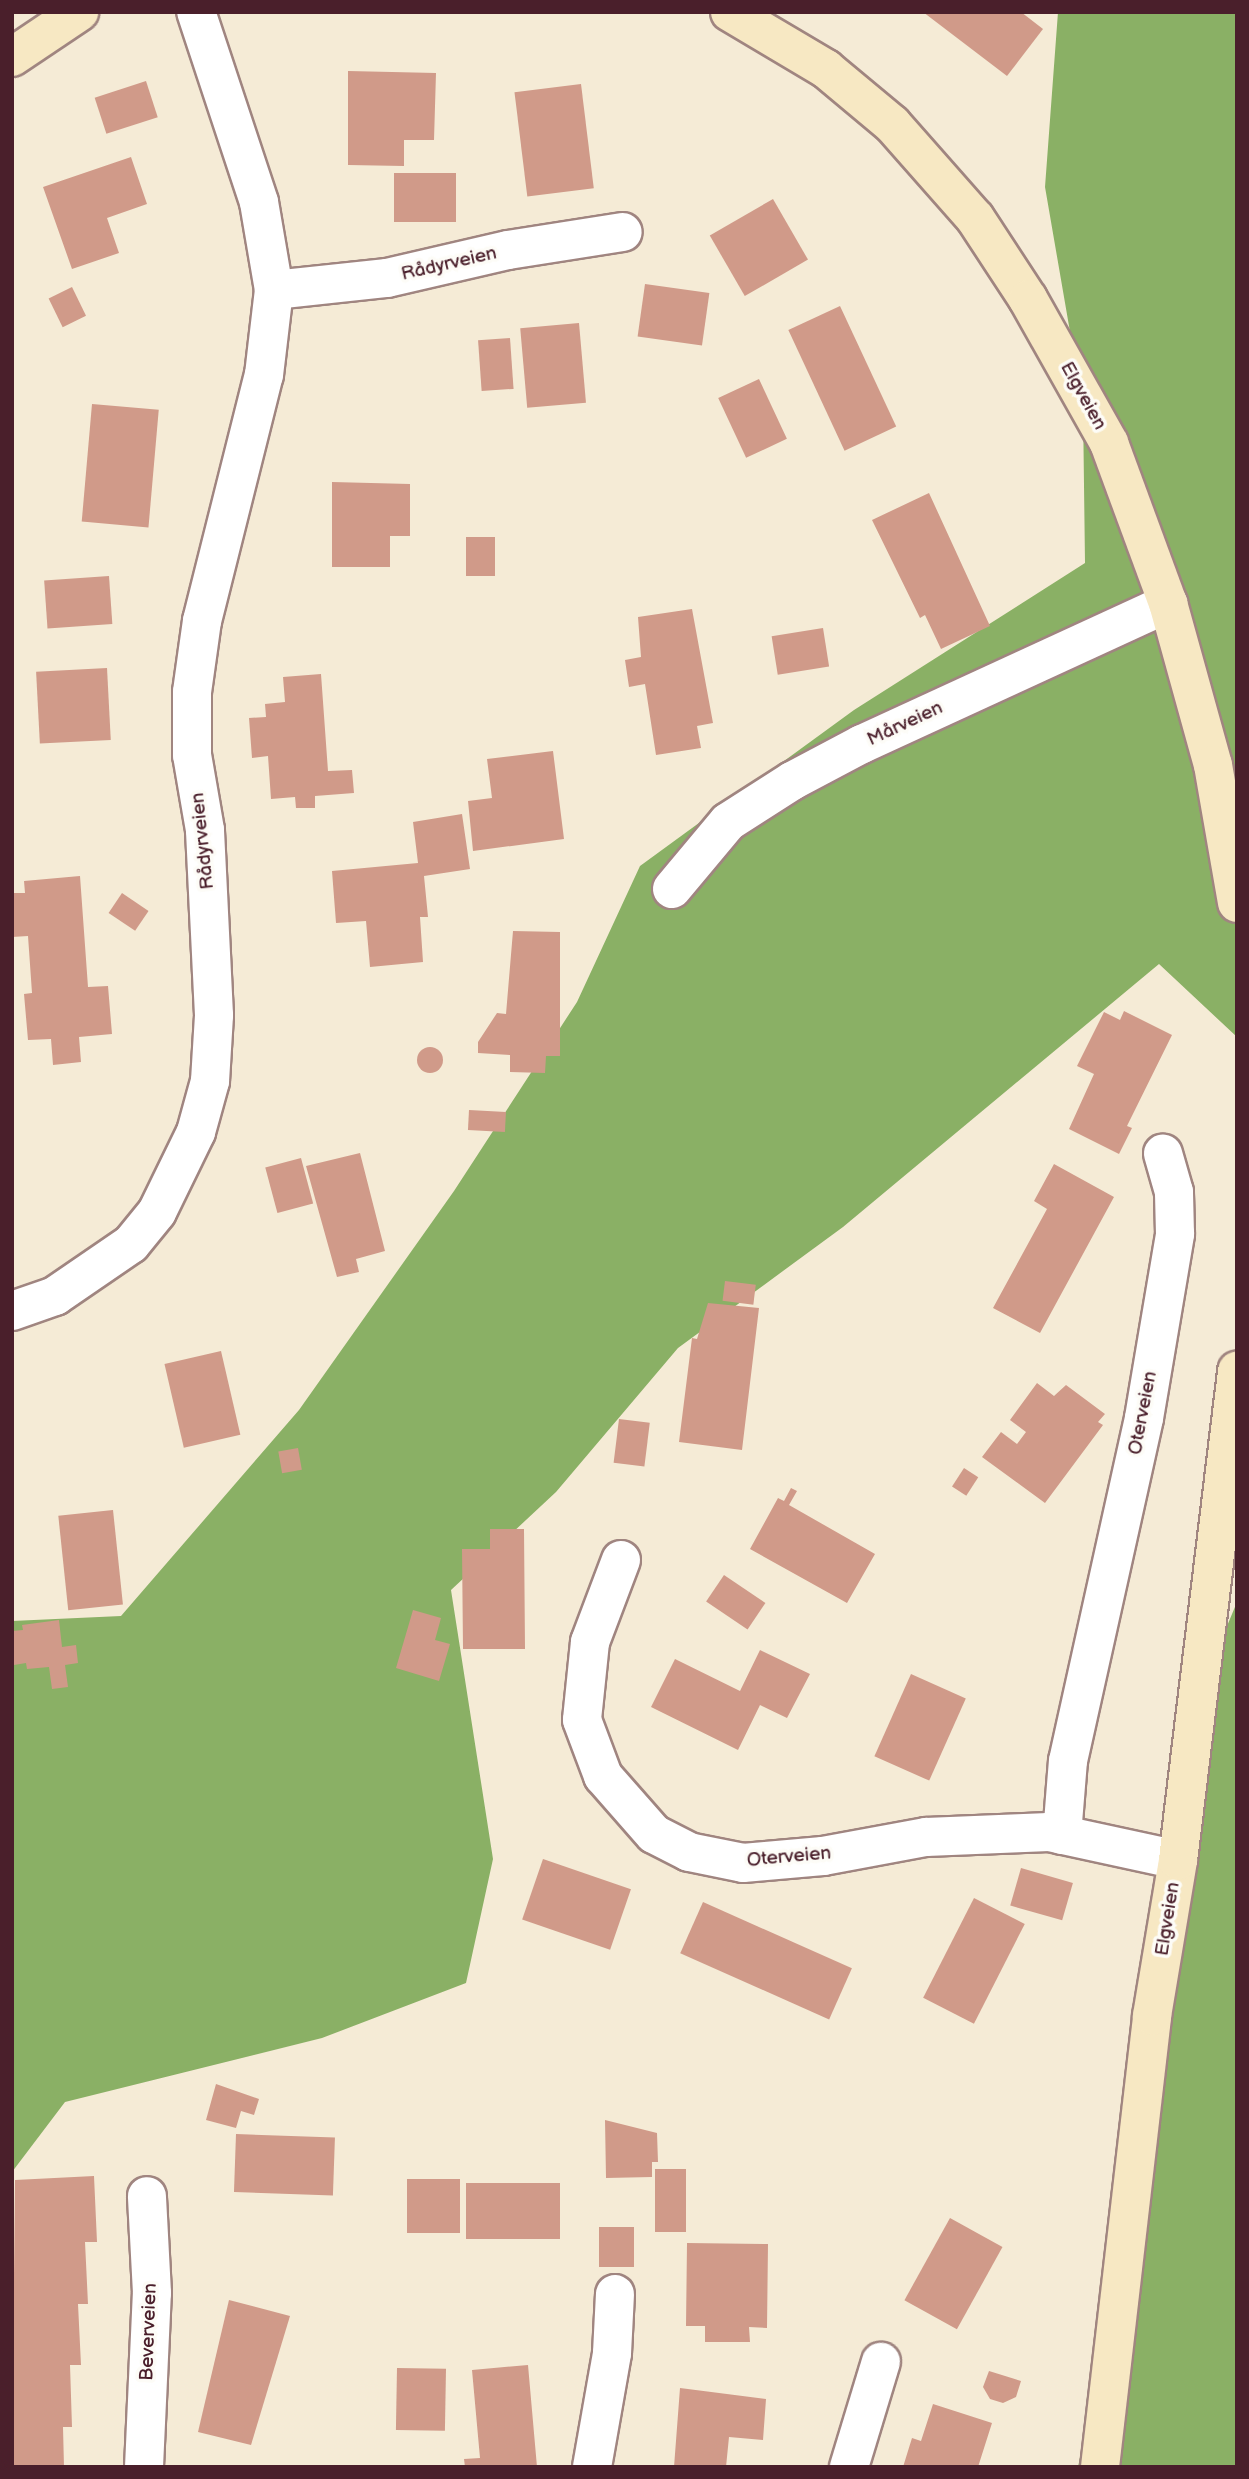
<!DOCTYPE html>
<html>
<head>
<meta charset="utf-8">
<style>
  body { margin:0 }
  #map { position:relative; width:1249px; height:2479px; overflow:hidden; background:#f5ebd6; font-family:"Balsamiq Sans",sans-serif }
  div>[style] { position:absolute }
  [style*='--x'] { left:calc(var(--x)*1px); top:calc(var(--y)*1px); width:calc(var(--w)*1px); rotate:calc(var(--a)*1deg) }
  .forest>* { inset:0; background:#8ab065 }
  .building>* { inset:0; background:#d09a89; transform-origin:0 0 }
  .round { border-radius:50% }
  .roads { filter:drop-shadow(2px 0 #a08580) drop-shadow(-2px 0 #a08580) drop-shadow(0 2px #a08580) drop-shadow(0 -2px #a08580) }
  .minor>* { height:38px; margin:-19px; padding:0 19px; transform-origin:19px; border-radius:19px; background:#fff }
  .secondary>* { height:38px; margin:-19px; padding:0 19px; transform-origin:19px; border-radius:19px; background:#f7e8c3 }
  span { translate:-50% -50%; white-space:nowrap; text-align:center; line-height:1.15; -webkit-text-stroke:7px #fdfcf7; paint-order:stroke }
  .street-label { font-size:19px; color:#4a1f2b }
  .frame { position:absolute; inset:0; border:14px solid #4a1f2b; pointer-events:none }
</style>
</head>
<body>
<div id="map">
  <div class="forest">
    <div style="clip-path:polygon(1058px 12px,1237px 12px,1237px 1037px,1159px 964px,843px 1227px,678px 1348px,556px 1492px,451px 1590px,493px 1859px,466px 1983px,322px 2038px,65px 2102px,12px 2172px,12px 1621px,121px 1616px,299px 1410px,454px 1191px,577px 1002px,640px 866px,854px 710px,1085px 563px,1083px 407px,1045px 187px)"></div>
    <div style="clip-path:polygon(1237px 1602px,1237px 2467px,1078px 2467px,1121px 2260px,1181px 1737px)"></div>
  </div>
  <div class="building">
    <div style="clip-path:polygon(923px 12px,1021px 12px,1043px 29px,1007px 76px)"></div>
    <div style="clip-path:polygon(348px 71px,436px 73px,434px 140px,404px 140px,404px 166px,348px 165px)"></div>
    <div style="left:146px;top:81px;width:38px;height:54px;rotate:72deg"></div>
    <div style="left:581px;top:84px;width:105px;height:67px;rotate:83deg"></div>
    <div style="clip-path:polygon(131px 157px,147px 204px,107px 218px,119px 253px,72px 269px,43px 187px)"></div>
    <div style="left:394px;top:173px;width:62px;height:49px"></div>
    <div style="left:773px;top:199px;width:70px;height:73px;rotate:60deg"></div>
    <div style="left:645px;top:284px;width:65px;height:53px;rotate:8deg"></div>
    <div style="left:72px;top:287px;width:32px;height:26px;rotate:64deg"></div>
    <div style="left:840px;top:306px;width:133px;height:57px;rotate:65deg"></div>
    <div style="left:579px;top:323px;width:80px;height:59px;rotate:85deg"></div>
    <div style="left:510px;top:338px;width:51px;height:32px;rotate:86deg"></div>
    <div style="left:759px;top:379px;width:66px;height:45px;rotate:65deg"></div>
    <div style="left:92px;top:404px;width:67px;height:118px;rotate:5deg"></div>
    <div style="clip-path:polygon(332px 482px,410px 484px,410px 536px,390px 536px,390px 567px,332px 567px)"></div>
    <div style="clip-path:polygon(929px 493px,990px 626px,941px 649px,925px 615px,920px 618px,872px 520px)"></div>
    <div style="left:466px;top:537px;width:29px;height:39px"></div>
    <div style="left:109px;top:576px;width:48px;height:65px;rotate:86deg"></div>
    <div style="clip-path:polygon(692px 609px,713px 723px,697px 726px,701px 748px,656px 755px,645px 684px,629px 687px,625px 660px,641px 657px,638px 617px)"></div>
    <div style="left:823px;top:628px;width:39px;height:52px;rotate:81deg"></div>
    <div style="left:107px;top:668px;width:72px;height:71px;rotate:87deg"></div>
    <div style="clip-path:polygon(321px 674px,328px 771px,352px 770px,354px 793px,315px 796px,315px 808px,296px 808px,295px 797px,271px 799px,268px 756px,252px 758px,249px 718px,266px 717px,265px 704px,285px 702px,283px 677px)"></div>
    <div style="clip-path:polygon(553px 751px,564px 839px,473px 851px,468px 801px,492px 798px,487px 759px)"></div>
    <div style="clip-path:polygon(462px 814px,470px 869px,424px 876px,428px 917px,420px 917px,423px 962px,370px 967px,366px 921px,336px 923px,332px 871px,418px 863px,413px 822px)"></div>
    <div style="clip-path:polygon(80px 876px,88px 987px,108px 986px,112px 1034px,79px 1037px,81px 1062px,53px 1065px,51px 1039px,28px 1040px,24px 994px,32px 993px,28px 936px,12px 937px,12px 893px,25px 893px,24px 881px)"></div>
    <div style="left:122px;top:893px;width:32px;height:24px;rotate:34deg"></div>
    <div style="clip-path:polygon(513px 931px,560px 932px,560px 1056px,546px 1056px,545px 1073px,510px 1072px,510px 1055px,478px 1053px,478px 1042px,497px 1013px,506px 1014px)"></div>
    <div style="clip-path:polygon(1124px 1011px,1172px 1035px,1127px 1126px,1132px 1128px,1119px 1154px,1069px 1129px,1094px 1074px,1077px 1066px,1104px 1012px,1120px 1020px)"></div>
    <div class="round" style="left:417px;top:1047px;width:26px;height:26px"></div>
    <div style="left:469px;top:1110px;width:37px;height:20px;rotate:3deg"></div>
    <div style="clip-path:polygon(360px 1153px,385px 1251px,356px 1259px,359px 1272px,337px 1277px,306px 1166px)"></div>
    <div style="left:301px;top:1158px;width:47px;height:37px;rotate:75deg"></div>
    <div style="clip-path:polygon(1054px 1164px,1114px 1197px,1040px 1333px,993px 1308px,1047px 1209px,1034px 1201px)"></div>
    <div style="left:725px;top:1281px;width:31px;height:20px;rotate:7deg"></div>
    <div style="clip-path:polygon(708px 1303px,759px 1308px,742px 1450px,679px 1442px,692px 1338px,697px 1339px)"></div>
    <div style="left:221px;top:1351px;width:86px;height:58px;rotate:77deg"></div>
    <div style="clip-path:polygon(1037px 1383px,1054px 1396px,1066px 1385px,1105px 1414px,1098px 1422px,1103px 1425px,1045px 1503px,982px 1457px,1001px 1432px,1017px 1444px,1026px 1432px,1010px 1420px)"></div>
    <div style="left:619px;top:1419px;width:31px;height:44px;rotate:7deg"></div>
    <div style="left:298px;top:1448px;width:22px;height:20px;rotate:80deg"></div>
    <div style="left:964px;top:1468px;width:17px;height:22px;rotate:33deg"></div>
    <div style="clip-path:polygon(791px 1488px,797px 1491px,789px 1505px,875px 1554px,847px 1603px,750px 1549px,778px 1498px,784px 1501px)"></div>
    <div style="left:113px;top:1510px;width:95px;height:55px;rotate:84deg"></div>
    <div style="clip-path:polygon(490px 1529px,524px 1529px,525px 1649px,463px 1649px,462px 1549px,490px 1549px)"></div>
    <div style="left:724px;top:1575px;width:50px;height:32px;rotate:34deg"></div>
    <div style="clip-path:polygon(413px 1610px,441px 1618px,435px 1640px,450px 1644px,439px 1681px,396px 1668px)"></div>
    <div style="clip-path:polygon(59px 1620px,62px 1647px,76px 1645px,78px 1663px,65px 1665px,68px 1687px,52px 1689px,49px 1667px,27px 1669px,26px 1663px,14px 1665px,12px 1631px,23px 1630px,22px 1625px)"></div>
    <div style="clip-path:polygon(760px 1650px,810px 1674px,787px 1718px,760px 1705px,738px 1750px,651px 1707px,675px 1659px,740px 1691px)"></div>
    <div style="left:911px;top:1674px;width:60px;height:90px;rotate:24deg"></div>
    <div style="left:543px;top:1859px;width:93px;height:64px;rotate:19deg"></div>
    <div style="left:1021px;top:1868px;width:54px;height:39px;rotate:16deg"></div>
    <div style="left:974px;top:1898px;width:57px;height:112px;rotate:27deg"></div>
    <div style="left:703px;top:1902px;width:163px;height:56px;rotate:24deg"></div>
    <div style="clip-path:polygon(216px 2084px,259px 2099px,254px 2115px,241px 2111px,236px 2128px,206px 2120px)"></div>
    <div style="clip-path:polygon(605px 2120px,657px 2133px,658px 2162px,652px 2162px,652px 2177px,606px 2178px)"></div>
    <div style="left:236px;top:2134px;width:99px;height:58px;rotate:2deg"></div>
    <div style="left:655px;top:2169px;width:31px;height:63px"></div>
    <div style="clip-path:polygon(94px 2176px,97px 2242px,85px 2242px,88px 2304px,78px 2304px,81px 2365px,70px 2365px,72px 2427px,63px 2427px,64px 2467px,12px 2467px,15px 2180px)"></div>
    <div style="left:460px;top:2179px;width:54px;height:53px;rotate:90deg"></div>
    <div style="left:466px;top:2183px;width:94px;height:56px"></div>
    <div style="left:950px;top:2218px;width:60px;height:94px;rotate:29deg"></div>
    <div style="left:634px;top:2227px;width:40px;height:35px;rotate:90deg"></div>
    <div style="clip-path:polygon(687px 2243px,768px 2244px,767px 2328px,749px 2327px,750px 2342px,705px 2342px,705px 2326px,686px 2326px)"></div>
    <div style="clip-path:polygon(229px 2300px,290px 2316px,251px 2445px,198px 2432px)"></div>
    <div style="clip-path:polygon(528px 2365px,537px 2467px,465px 2467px,464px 2459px,480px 2458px,472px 2370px)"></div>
    <div style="left:397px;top:2368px;width:49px;height:62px;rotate:1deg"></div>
    <div style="clip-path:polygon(989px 2371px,1021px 2381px,1016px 2397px,1003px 2403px,990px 2399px,983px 2387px)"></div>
    <div style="clip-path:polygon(680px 2388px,766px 2399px,763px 2440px,729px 2437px,726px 2467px,674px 2467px)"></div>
    <div style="clip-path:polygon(933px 2404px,992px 2423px,978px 2467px,903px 2467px,912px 2438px,921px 2441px)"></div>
  </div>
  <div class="roads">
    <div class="minor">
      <div style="--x:274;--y:290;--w:114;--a:-6.1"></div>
      <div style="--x:387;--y:278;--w:124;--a:-13"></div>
      <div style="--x:508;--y:250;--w:116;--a:-8.9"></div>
      <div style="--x:672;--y:889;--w:87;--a:-50.1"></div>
      <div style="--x:728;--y:822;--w:76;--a:-32.6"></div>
      <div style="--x:792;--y:781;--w:79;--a:-27.9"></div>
      <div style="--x:862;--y:744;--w:337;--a:-24.7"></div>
      <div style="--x:12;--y:1311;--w:46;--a:-19.2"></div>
      <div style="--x:55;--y:1296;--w:92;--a:-34.4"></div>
      <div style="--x:131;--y:1244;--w:41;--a:-50.9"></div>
      <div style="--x:157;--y:1212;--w:89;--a:-64"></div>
      <div style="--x:196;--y:1132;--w:53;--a:-74.6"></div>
      <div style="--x:210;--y:1081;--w:66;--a:-86.5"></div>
      <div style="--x:214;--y:1015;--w:185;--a:-92.8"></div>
      <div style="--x:205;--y:830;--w:76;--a:-99.8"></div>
      <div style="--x:192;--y:755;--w:63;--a:-90"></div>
      <div style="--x:192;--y:692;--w:72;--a:-82"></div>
      <div style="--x:202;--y:621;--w:254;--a:-75.9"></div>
      <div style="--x:264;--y:375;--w:86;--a:-83.3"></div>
      <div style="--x:274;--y:290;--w:89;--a:-99.7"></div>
      <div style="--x:259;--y:202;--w:200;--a:-108.3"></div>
      <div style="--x:621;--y:1560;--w:88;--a:110.7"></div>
      <div style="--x:590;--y:1642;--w:78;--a:95.9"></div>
      <div style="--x:582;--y:1720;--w:60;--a:69.4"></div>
      <div style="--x:603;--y:1776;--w:77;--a:48.7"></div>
      <div style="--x:654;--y:1834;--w:39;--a:27"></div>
      <div style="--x:689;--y:1852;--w:55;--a:11.5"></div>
      <div style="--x:743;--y:1863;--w:80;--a:-5"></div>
      <div style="--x:823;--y:1856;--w:105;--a:-10.5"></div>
      <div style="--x:926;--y:1837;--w:123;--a:-2.3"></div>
      <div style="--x:1049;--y:1832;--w:132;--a:12.2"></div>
      <div style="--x:1062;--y:1835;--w:74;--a:-85.4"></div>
      <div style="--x:1068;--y:1761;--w:351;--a:-77.5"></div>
      <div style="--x:1144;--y:1418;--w:187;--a:-80.4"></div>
      <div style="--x:1175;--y:1234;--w:42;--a:-91.4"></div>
      <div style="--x:1174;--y:1192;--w:40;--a:-106"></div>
      <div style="--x:144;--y:2467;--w:174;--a:-87.4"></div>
      <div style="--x:152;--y:2293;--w:97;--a:-93"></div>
      <div style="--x:592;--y:2467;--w:116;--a:-80"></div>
      <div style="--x:612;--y:2353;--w:59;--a:-87.1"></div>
      <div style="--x:849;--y:2467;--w:110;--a:-73.1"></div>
    </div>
    <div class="secondary">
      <div style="--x:730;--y:12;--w:112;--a:30.7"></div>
      <div style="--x:826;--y:69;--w:86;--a:39.8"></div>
      <div style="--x:892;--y:124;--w:125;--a:48.6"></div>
      <div style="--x:975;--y:218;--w:97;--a:56.8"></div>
      <div style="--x:1028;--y:299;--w:165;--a:60.6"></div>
      <div style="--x:1109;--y:443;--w:171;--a:69.8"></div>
      <div style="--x:1168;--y:603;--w:168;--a:74.5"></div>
      <div style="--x:1213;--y:765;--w:140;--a:80.1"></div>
      <div style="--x:12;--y:57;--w:81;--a:-33.9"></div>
      <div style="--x:1100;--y:2467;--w:454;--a:-83.4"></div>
      <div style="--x:1152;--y:2016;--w:158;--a:-80.5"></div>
      <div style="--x:1178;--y:1860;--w:493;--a:-83.1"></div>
    </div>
  </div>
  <div class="street-label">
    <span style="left:449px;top:264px;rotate:-13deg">Rådyrveien</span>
    <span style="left:1083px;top:396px;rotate:61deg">Elgveien</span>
    <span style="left:905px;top:724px;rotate:-25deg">Mårveien</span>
    <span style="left:203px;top:841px;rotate:-96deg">Rådyrveien</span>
    <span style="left:1143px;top:1413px;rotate:-79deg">Oterveien</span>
    <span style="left:789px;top:1857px;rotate:-5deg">Oterveien</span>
    <span style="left:1168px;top:1919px;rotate:-81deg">Elgveien</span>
    <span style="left:149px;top:2332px;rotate:-88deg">Beverveien</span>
  </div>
  <div class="frame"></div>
</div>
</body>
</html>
